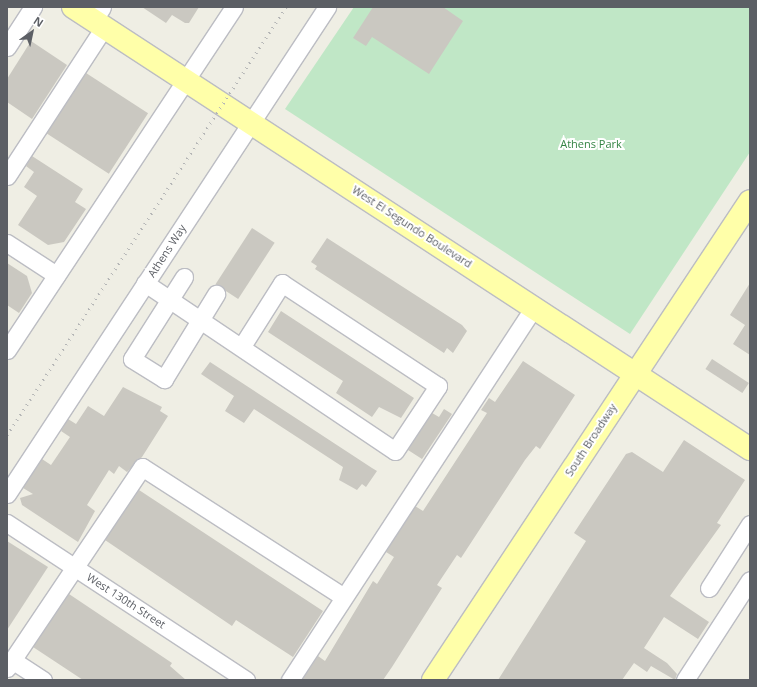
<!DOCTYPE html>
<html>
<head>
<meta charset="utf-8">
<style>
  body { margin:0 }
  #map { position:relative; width:757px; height:687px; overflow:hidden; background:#efeee4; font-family:"Open Sans",sans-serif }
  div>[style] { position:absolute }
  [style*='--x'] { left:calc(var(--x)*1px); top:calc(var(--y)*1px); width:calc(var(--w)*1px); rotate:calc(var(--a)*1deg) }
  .green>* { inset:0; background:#c0e7c6 }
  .building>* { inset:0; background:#cac8c1; transform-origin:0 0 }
  .roads { filter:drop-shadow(1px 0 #bcbdc3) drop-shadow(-1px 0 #bcbdc3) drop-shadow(0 1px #bcbdc3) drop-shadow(0 -1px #bcbdc3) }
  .minor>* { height:17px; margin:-8.5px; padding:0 8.5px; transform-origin:8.5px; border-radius:8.5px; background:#fff }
  .major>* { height:22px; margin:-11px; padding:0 11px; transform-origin:11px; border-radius:11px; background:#ffffa9 }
  .rail>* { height:3px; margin-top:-1.5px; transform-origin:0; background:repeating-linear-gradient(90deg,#b5b6b6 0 1px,transparent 0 6px) }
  span { translate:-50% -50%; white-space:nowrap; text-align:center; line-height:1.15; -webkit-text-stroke:4px #fff; paint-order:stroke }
  .park-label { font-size:11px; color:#348444 }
  .street-label { font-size:11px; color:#5c5f65 }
  .frame { position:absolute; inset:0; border:8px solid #5c5f65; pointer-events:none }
  .north { position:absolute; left:12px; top:12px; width:40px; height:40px; -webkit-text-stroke:3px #fff; paint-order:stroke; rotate:33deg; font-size:11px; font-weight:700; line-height:16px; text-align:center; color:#5c5f65 }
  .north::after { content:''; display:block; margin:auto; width:14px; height:18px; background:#5c5f65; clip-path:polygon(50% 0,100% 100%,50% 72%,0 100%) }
</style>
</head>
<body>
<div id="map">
  <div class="green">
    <div style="clip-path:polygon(354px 7px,750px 7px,750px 152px,630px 334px,285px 109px)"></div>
  </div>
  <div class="building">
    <div style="clip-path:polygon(142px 7px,199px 7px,189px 23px,185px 23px,172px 15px,166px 23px)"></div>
    <div style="clip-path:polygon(373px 7px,443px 7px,463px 21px,429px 74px,372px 37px,366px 46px,353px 38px)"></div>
    <div style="clip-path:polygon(31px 41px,67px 65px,32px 119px,7px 102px,7px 79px)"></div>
    <div style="left:86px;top:73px;width:74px;height:72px;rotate:33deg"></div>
    <div style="clip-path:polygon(32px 156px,83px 189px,75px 202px,86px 209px,64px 242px,48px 245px,18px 225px,37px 196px,24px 187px,34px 172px,26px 166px)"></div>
    <div style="left:252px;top:228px;width:27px;height:67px;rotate:33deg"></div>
    <div style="clip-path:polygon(327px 238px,462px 325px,467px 331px,453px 353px,447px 348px,444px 353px,315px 269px,317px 266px,311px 262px)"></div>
    <div style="clip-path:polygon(7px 263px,27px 276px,32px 293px,19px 313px,7px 305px)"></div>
    <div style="clip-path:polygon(750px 283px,750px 355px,733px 344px,745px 325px,730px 315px)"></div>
    <div style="clip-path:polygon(281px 311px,414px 398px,401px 418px,379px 407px,372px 417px,336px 393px,343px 381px,268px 332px)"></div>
    <div style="left:712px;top:359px;width:44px;height:12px;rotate:33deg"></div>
    <div style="clip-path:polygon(523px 361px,575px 395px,540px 449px,536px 446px,525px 460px,461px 558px,457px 555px,437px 585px,442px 588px,392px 667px,383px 680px,302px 680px,318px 656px,325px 661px,373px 581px,377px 584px,394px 557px,386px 552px,415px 506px,423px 511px,487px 413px,481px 410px,489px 398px,495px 402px)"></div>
    <div style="clip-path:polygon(210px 362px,372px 468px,377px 471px,366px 487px,362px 484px,357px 490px,339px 480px,343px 467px,254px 409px,244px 423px,225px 411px,234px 396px,201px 374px)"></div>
    <div style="clip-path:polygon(123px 387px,162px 407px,160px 411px,168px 416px,142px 457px,127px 472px,119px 466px,114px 474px,109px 470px,87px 505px,95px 511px,78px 542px,22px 505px,20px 498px,33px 494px,23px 488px,42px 459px,51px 465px,70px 437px,61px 431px,68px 419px,76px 424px,88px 406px,104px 416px)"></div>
    <div style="clip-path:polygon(444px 409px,452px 414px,422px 459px,408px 450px,432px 413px,439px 417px)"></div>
    <div style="clip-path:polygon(684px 440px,745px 480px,717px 523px,721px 525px,670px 596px,709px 622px,698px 639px,664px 617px,644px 648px,667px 663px,677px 674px,675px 680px,651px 666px,647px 672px,634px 663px,622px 680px,498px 680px,586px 541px,574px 533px,626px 454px,632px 452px,663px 472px)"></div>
    <div style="clip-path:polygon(139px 490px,323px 611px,293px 657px,236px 620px,232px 626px,105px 540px)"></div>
    <div style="clip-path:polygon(7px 541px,48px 567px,7px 630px)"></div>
    <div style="clip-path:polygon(69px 594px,172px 663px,170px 666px,186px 680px,83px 680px,33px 647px)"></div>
  </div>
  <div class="roads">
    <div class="minor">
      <div style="--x:94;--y:20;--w:15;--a:-58"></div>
      <div style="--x:7;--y:47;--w:48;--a:-57"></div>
      <div style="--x:7;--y:176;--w:178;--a:-56.9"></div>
      <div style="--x:7;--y:243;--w:59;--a:33.1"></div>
      <div style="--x:184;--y:277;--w:97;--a:122.4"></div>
      <div style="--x:132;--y:359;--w:38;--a:32"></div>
      <div style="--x:164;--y:379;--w:100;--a:-58.5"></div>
      <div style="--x:145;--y:283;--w:301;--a:33.9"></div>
      <div style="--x:395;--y:451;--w:78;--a:-56.5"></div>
      <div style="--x:438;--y:386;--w:187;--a:-146.6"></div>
      <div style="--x:282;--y:283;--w:75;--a:122.4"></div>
      <div style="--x:7;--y:350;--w:411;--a:-56.5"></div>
      <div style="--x:7;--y:494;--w:583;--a:-56.69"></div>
      <div style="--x:7;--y:523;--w:286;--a:33.3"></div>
      <div style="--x:709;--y:588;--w:76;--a:-57.4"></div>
      <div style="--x:12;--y:660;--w:37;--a:33"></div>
      <div style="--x:7;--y:668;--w:242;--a:-56.1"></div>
      <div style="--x:142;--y:467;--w:240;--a:32.8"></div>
      <div style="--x:290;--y:680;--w:446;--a:-56.8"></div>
      <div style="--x:685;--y:680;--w:119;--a:-57"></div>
    </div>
    <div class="major">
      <div style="--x:73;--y:7;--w:809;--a:33.14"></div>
      <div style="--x:433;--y:680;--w:574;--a:-56.5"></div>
    </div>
  </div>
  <div class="rail">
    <div style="--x:7;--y:435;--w:511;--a:-56.9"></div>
  </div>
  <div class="park-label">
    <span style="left:591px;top:144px">Athens Park</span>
  </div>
  <div class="street-label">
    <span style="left:412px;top:227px;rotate:33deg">West El Segundo Boulevard</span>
    <span style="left:167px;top:251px;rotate:-57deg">Athens Way</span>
    <span style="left:591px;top:440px;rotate:-57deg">South Broadway</span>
    <span style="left:126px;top:601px;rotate:33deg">West 130th Street</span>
  </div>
  <div class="frame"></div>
  <div class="north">N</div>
</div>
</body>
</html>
